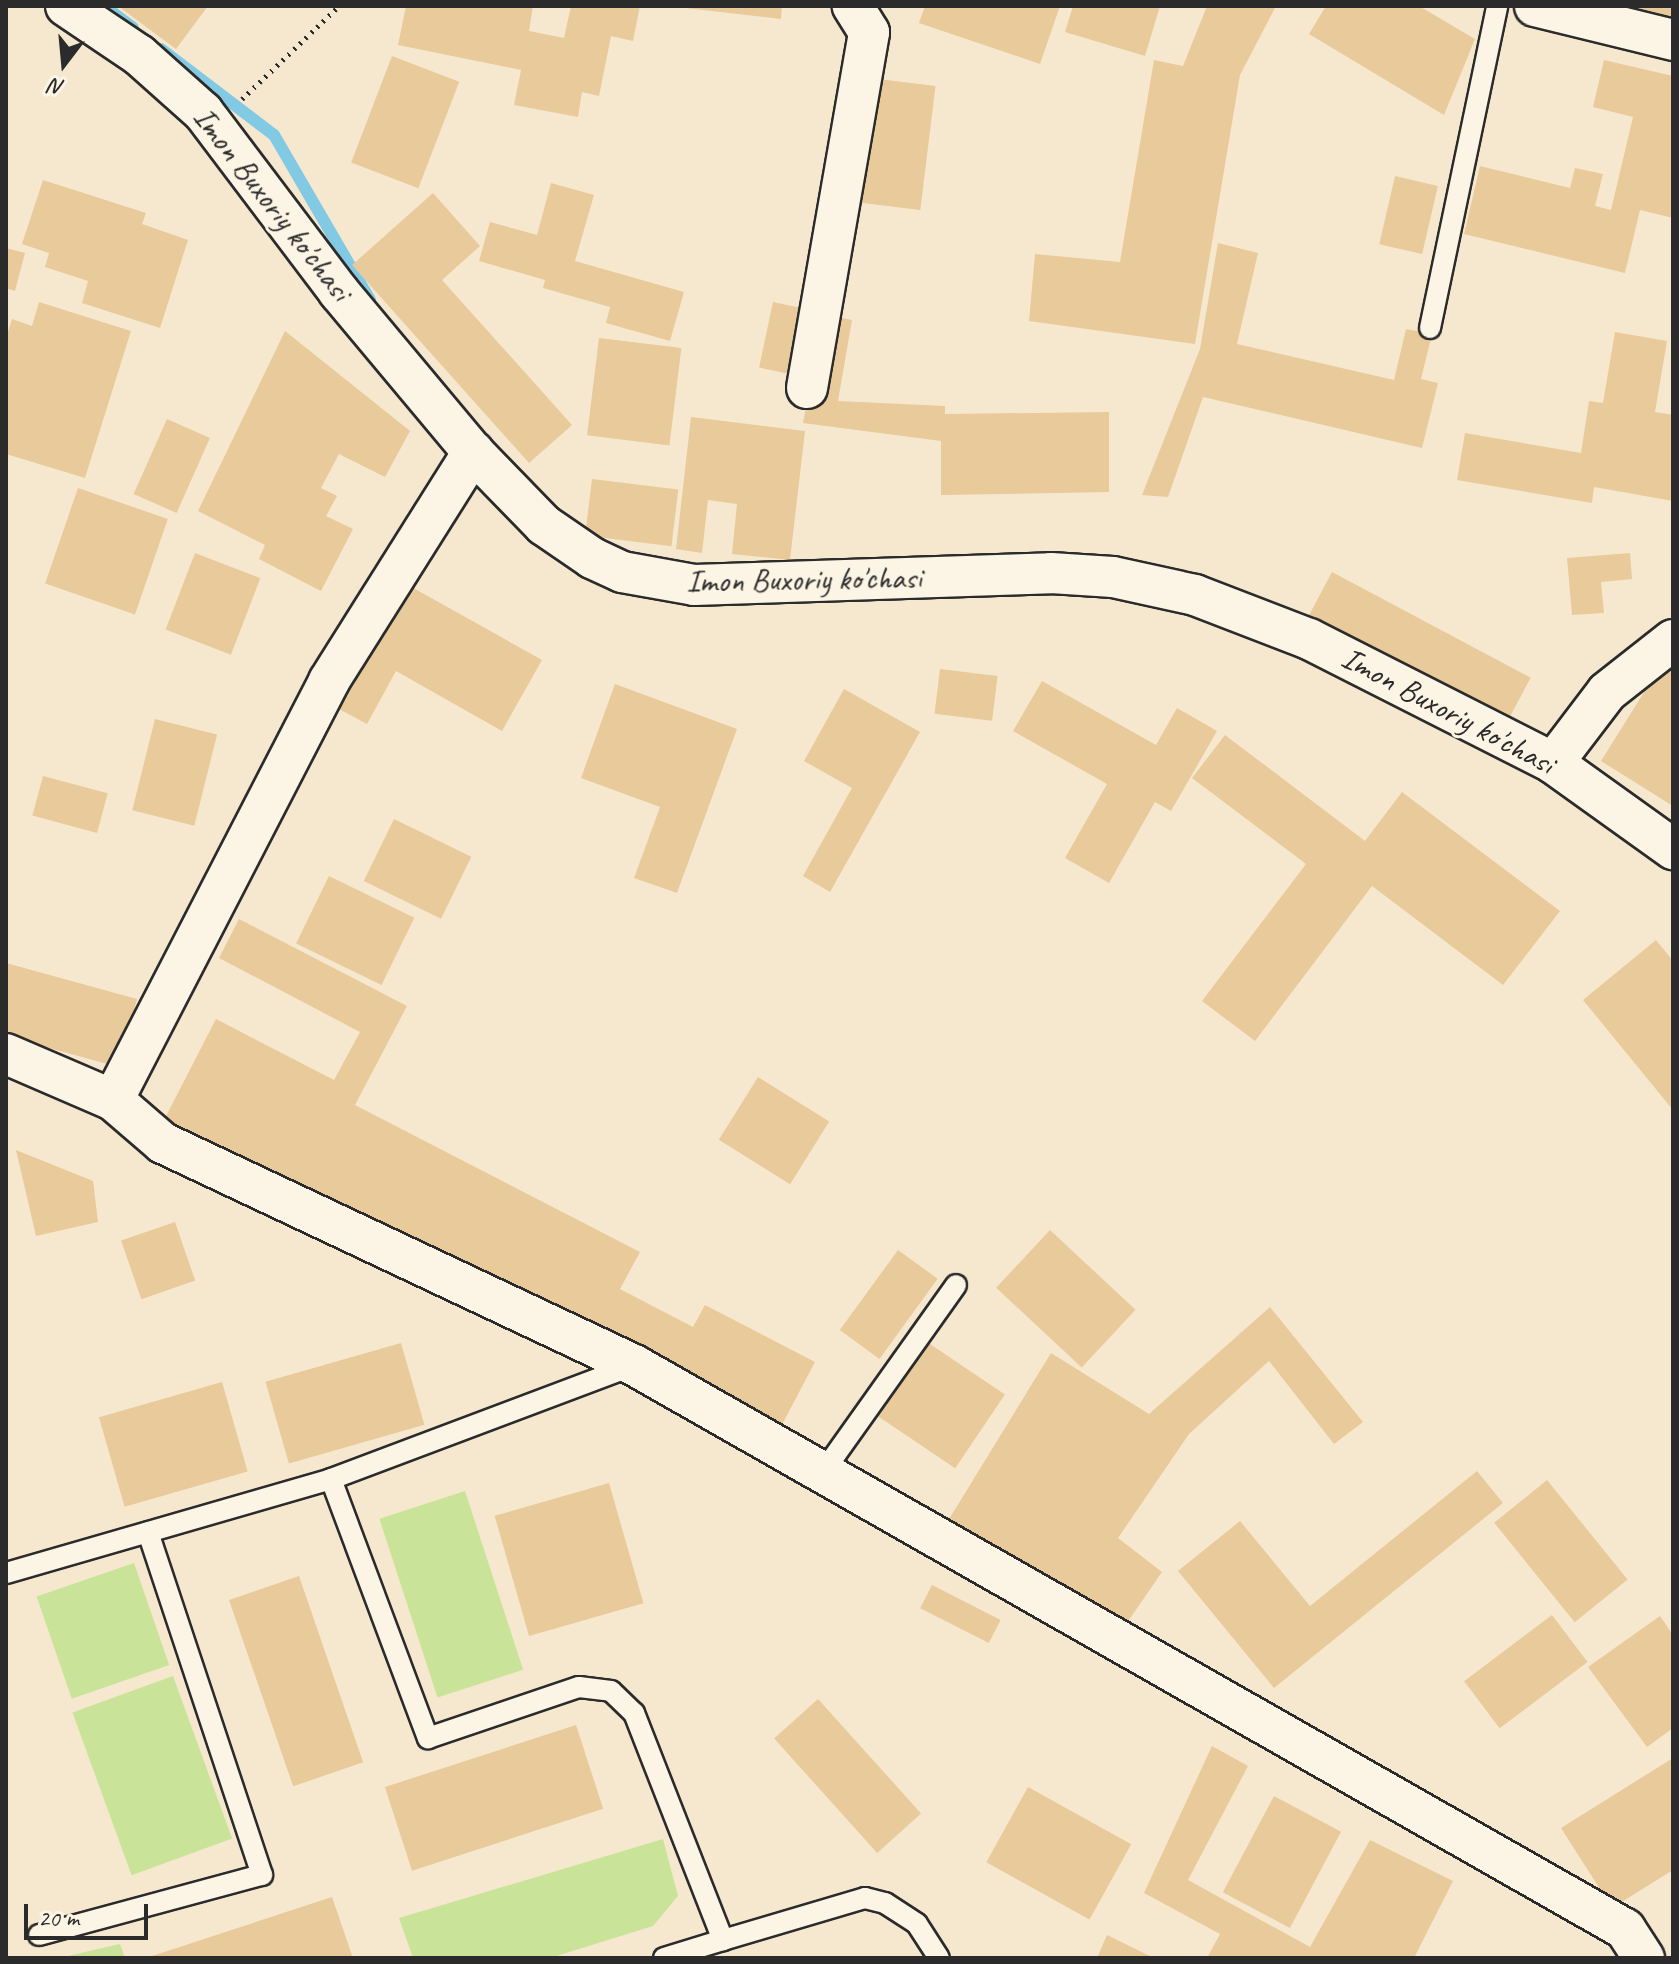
<!DOCTYPE html>
<html>
<head>
<meta charset="utf-8">
<style>
  body { margin:0 }
  #map { position:relative; width:1679px; height:1964px; overflow:hidden; background:#f6e8cf; font-family:Caveat,sans-serif }
  div>[style] { position:absolute }
  [style*='--x'] { left:calc(var(--x)*1px); top:calc(var(--y)*1px); width:calc(var(--w)*1px); rotate:calc(var(--a)*1deg) }
  .green>* { inset:0; background:#c9e399; transform-origin:0 0 }
  .stream>* { height:12px; margin:-6px; padding:0 6px; transform-origin:6px; border-radius:6px; background:#82c9e3 }
  .building>* { inset:0; background:#e8ca9b; transform-origin:0 0 }
  .path>* { height:5px; margin-top:-2.5px; transform-origin:0; background:repeating-linear-gradient(90deg,#2b2b2b 0 2px,transparent 0 8px) }
  .roads { filter:drop-shadow(2px 0 #2b2b2b) drop-shadow(-2px 0 #2b2b2b) drop-shadow(0 2px #2b2b2b) drop-shadow(0 -2px #2b2b2b) }
  .service>* { height:20px; margin:-10px; padding:0 10px; transform-origin:10px; border-radius:10px; background:#fcf5e5 }
  .minor>* { height:40px; margin:-20px; padding:0 20px; transform-origin:20px; border-radius:20px; background:#fcf5e5 }
  span { translate:-50% -50%; white-space:nowrap; text-align:center; line-height:1.15; -webkit-text-stroke:6px #fcf5e5; paint-order:stroke }
  .street-label { font-size:32px; color:#2b2b2b }
  .frame { position:absolute; inset:0; border:8px solid #2b2b2b; pointer-events:none }
  .north { position:absolute; left:24px; top:24px; width:80px; height:80px; -webkit-text-stroke:6px #fcf5e5; paint-order:stroke; rotate:196deg; font-size:22px; font-weight:700; line-height:32px; text-align:center; color:#2b2b2b }
  .north::after { content:''; display:block; margin:auto; width:28px; height:36px; background:#2b2b2b; clip-path:polygon(50% 0,100% 100%,50% 72%,0 100%) }
  .scale { position:absolute; left:24px; top:1904px; width:124px; height:36px; box-sizing:border-box; border:4px solid #2b2b2b; border-top:0; padding-left:10px; font-size:24px; line-height:28px; white-space:nowrap; color:#2b2b2b; -webkit-text-stroke:6px #fcf5e5; paint-order:stroke }
</style>
</head>
<body>
<div id="map">
  <div class="green">
    <div style="left:465px;top:1491px;width:188px;height:90px;rotate:72deg"></div>
    <div style="left:134px;top:1563px;width:108px;height:103px;rotate:71deg"></div>
    <div style="left:173px;top:1676px;width:173px;height:107px;rotate:70deg"></div>
    <div style="clip-path:polygon(663px 1839px,678px 1896px,653px 1926px,550px 1958px,413px 1958px,399px 1918px)"></div>
    <div style="clip-path:polygon(120px 1944px,125px 1958px,59px 1958px)"></div>
  </div>
  <div class="stream">
    <div style="--x:104;--y:6;--w:36;--a:37"></div>
    <div style="--x:161;--y:49;--w:142;--a:37.3"></div>
    <div style="--x:274;--y:135;--w:191;--a:59.8"></div>
  </div>
  <div class="building">
    <div style="clip-path:polygon(118px 6px,208px 6px,176px 49px)"></div>
    <div style="clip-path:polygon(406px 6px,533px 6px,529px 31px,564px 38px,571px 6px,640px 6px,633px 41px,611px 36px,599px 96px,582px 92px,578px 117px,514px 105px,521px 70px,398px 45px)"></div>
    <div style="clip-path:polygon(668px 6px,782px 6px,781px 19px)"></div>
    <div style="clip-path:polygon(925px 6px,1060px 6px,1040px 64px,919px 23px)"></div>
    <div style="clip-path:polygon(1073px 6px,1160px 6px,1145px 56px,1065px 32px)"></div>
    <div style="clip-path:polygon(1207px 6px,1276px 6px,1240px 75px,1195px 344px,1029px 321px,1035px 254px,1120px 262px,1154px 60px,1183px 66px)"></div>
    <div style="clip-path:polygon(1326px 6px,1419px 6px,1475px 39px,1444px 115px,1309px 34px)"></div>
    <div style="clip-path:polygon(1586px 6px,1673px 6px,1673px 29px)"></div>
    <div style="left:392px;top:56px;width:72px;height:114px;rotate:21deg"></div>
    <div style="clip-path:polygon(1604px 60px,1673px 76px,1673px 218px,1640px 210px,1625px 273px,1464px 234px,1480px 166px,1570px 188px,1575px 168px,1603px 174px,1595px 206px,1611px 210px,1633px 117px,1593px 107px)"></div>
    <div style="left:870px;top:78px;width:66px;height:125px;rotate:7deg"></div>
    <div style="left:1395px;top:176px;width:44px;height:70px;rotate:13deg"></div>
    <div style="clip-path:polygon(43px 180px,146px 213px,142px 224px,188px 240px,160px 328px,82px 303px,88px 281px,45px 267px,49px 253px,22px 244px)"></div>
    <div style="clip-path:polygon(551px 183px,594px 195px,575px 261px,684px 292px,670px 341px,606px 323px,610px 307px,543px 288px,545px 280px,479px 261px,490px 222px,537px 235px)"></div>
    <div style="clip-path:polygon(433px 193px,480px 246px,442px 280px,572px 425px,529px 463px,352px 265px)"></div>
    <div style="clip-path:polygon(1218px 243px,1258px 253px,1237px 344px,1394px 380px,1406px 329px,1432px 334px,1421px 379px,1438px 383px,1422px 448px,1203px 397px,1168px 497px,1142px 495px,1200px 349px)"></div>
    <div style="clip-path:polygon(6px 248px,25px 253px,15px 291px,6px 288px)"></div>
    <div style="clip-path:polygon(39px 302px,131px 331px,85px 478px,6px 454px,6px 338px,12px 319px,32px 326px)"></div>
    <div style="left:773px;top:302px;width:42px;height:67px;rotate:12deg"></div>
    <div style="clip-path:polygon(823px 314px,852px 320px,838px 401px,945px 406px,945px 414px,1109px 412px,1109px 492px,941px 495px,941px 441px,803px 423px)"></div>
    <div style="clip-path:polygon(285px 331px,410px 431px,385px 477px,339px 454px,321px 488px,337px 496px,326px 516px,353px 529px,321px 591px,259px 559px,265px 545px,198px 511px)"></div>
    <div style="clip-path:polygon(1615px 332px,1667px 341px,1655px 412px,1673px 415px,1673px 501px,1594px 487px,1592px 503px,1457px 480px,1465px 433px,1581px 453px,1589px 401px,1603px 403px)"></div>
    <div style="left:599px;top:338px;width:83px;height:98px;rotate:7deg"></div>
    <div style="clip-path:polygon(691px 417px,805px 431px,790px 560px,732px 554px,737px 504px,708px 500px,702px 553px,676px 549px)"></div>
    <div style="left:167px;top:419px;width:47px;height:82px;rotate:24deg"></div>
    <div style="left:592px;top:479px;width:87px;height:57px;rotate:7deg"></div>
    <div style="left:78px;top:488px;width:95px;height:101px;rotate:19deg"></div>
    <div style="left:195px;top:553px;width:70px;height:82px;rotate:21deg"></div>
    <div style="clip-path:polygon(1630px 553px,1632px 579px,1601px 582px,1604px 613px,1572px 615px,1567px 558px)"></div>
    <div style="left:1332px;top:572px;width:225px;height:55px;rotate:28deg"></div>
    <div style="clip-path:polygon(408px 585px,542px 660px,502px 731px,396px 671px,367px 724px,339px 709px)"></div>
    <div style="clip-path:polygon(1673px 646px,1673px 806px,1601px 761px)"></div>
    <div style="left:940px;top:669px;width:58px;height:45px;rotate:7deg"></div>
    <div style="clip-path:polygon(1042px 681px,1156px 745px,1177px 708px,1217px 731px,1171px 811px,1155px 802px,1109px 883px,1065px 858px,1107px 784px,1013px 731px)"></div>
    <div style="clip-path:polygon(615px 684px,737px 729px,677px 893px,634px 878px,660px 807px,581px 778px)"></div>
    <div style="clip-path:polygon(844px 689px,920px 732px,830px 892px,803px 876px,852px 788px,804px 761px)"></div>
    <div style="left:155px;top:719px;width:64px;height:94px;rotate:14deg"></div>
    <div style="clip-path:polygon(1225px 735px,1365px 841px,1402px 792px,1560px 911px,1503px 985px,1372px 886px,1255px 1041px,1202px 1001px,1306px 864px,1192px 778px)"></div>
    <div style="left:43px;top:776px;width:67px;height:41px;rotate:15deg"></div>
    <div style="left:394px;top:819px;width:86px;height:69px;rotate:26deg"></div>
    <div style="left:329px;top:876px;width:95px;height:75px;rotate:26deg"></div>
    <div style="clip-path:polygon(239px 919px,407px 1006px,355px 1105px,640px 1252px,620px 1289px,693px 1327px,705px 1305px,815px 1362px,775px 1438px,164px 1120px,216px 1019px,334px 1080px,360px 1032px,219px 958px)"></div>
    <div style="clip-path:polygon(1656px 940px,1673px 961px,1673px 1110px,1583px 1000px)"></div>
    <div style="clip-path:polygon(6px 963px,137px 999px,118px 1067px,6px 1036px)"></div>
    <div style="left:758px;top:1077px;width:84px;height:74px;rotate:32deg"></div>
    <div style="clip-path:polygon(16px 1150px,93px 1181px,98px 1222px,36px 1236px)"></div>
    <div style="left:175px;top:1222px;width:62px;height:57px;rotate:71deg"></div>
    <div style="left:1050px;top:1230px;width:117px;height:79px;rotate:43deg"></div>
    <div style="left:898px;top:1250px;width:49px;height:99px;rotate:36deg"></div>
    <div style="clip-path:polygon(1270px 1307px,1363px 1422px,1334px 1444px,1269px 1361px,1189px 1434px,1118px 1538px,1162px 1572px,1122px 1630px,946px 1524px,1051px 1353px,1149px 1414px)"></div>
    <div style="left:927px;top:1342px;width:94px;height:89px;rotate:34deg"></div>
    <div style="left:401px;top:1343px;width:85px;height:141px;rotate:74deg"></div>
    <div style="left:222px;top:1382px;width:93px;height:128px;rotate:74deg"></div>
    <div style="clip-path:polygon(1477px 1471px,1503px 1503px,1274px 1688px,1178px 1571px,1240px 1521px,1310px 1606px)"></div>
    <div style="left:1547px;top:1480px;width:128px;height:68px;rotate:51deg"></div>
    <div style="left:609px;top:1483px;width:125px;height:119px;rotate:74deg"></div>
    <div style="left:299px;top:1576px;width:197px;height:74px;rotate:71deg"></div>
    <div style="left:932px;top:1585px;width:77px;height:26px;rotate:27deg"></div>
    <div style="left:1552px;top:1615px;width:59px;height:110px;rotate:53deg"></div>
    <div style="clip-path:polygon(1660px 1616px,1673px 1635px,1673px 1728px,1647px 1747px,1588px 1667px)"></div>
    <div style="left:818px;top:1699px;width:154px;height:59px;rotate:48deg"></div>
    <div style="left:576px;top:1725px;width:88px;height:201px;rotate:72deg"></div>
    <div style="clip-path:polygon(1212px 1746px,1248px 1766px,1188px 1880px,1310px 1947px,1370px 1840px,1453px 1881px,1414px 1958px,1207px 1958px,1220px 1934px,1144px 1893px)"></div>
    <div style="clip-path:polygon(1673px 1758px,1673px 1870px,1612px 1908px,1561px 1828px)"></div>
    <div style="left:1028px;top:1787px;width:118px;height:86px;rotate:29deg"></div>
    <div style="left:1274px;top:1796px;width:76px;height:109px;rotate:28deg"></div>
    <div style="clip-path:polygon(332px 1897px,353px 1958px,150px 1958px,149px 1957px)"></div>
    <div style="clip-path:polygon(1107px 1935px,1154px 1958px,1097px 1958px)"></div>
  </div>
  <div class="path">
    <div style="--x:242;--y:99;--w:134;--a:-43.8"></div>
  </div>
  <div class="roads">
    <div class="service">
      <div style="--x:1430;--y:328;--w:329;--a:-78.2"></div>
      <div style="--x:821;--y:1475;--w:233;--a:-54.6"></div>
      <div style="--x:331;--y:1479;--w:277;--a:69.5"></div>
      <div style="--x:428;--y:1738;--w:159;--a:-18.7"></div>
      <div style="--x:579;--y:1687;--w:32;--a:7"></div>
      <div style="--x:611;--y:1691;--w:32;--a:44"></div>
      <div style="--x:634;--y:1713;--w:244;--a:68.6"></div>
      <div style="--x:723;--y:1940;--w:148;--a:-16.5"></div>
      <div style="--x:865;--y:1898;--w:21;--a:14"></div>
      <div style="--x:885;--y:1903;--w:38;--a:33"></div>
      <div style="--x:917;--y:1924;--w:40;--a:57.1"></div>
      <div style="--x:6;--y:1573;--w:338;--a:-16.1"></div>
      <div style="--x:331;--y:1479;--w:322;--a:-20.6"></div>
      <div style="--x:39;--y:1935;--w:231;--a:-15.1"></div>
      <div style="--x:262;--y:1875;--w:361;--a:-108.4"></div>
      <div style="--x:664;--y:1958;--w:62;--a:-17"></div>
    </div>
    <div class="minor">
      <div style="--x:66;--y:6;--w:88;--a:33.9"></div>
      <div style="--x:139;--y:55;--w:86;--a:41.7"></div>
      <div style="--x:203;--y:112;--w:226;--a:52.9"></div>
      <div style="--x:339;--y:292;--w:209;--a:50.1"></div>
      <div style="--x:473;--y:452;--w:102;--a:45.8"></div>
      <div style="--x:544;--y:525;--w:58;--a:34.5"></div>
      <div style="--x:592;--y:558;--w:33;--a:25"></div>
      <div style="--x:622;--y:572;--w:73;--a:10.2"></div>
      <div style="--x:694;--y:585;--w:357;--a:-1.9"></div>
      <div style="--x:1051;--y:573;--w:62;--a:3.7"></div>
      <div style="--x:1113;--y:577;--w:84;--a:12.4"></div>
      <div style="--x:1195;--y:595;--w:122;--a:21.1"></div>
      <div style="--x:1309;--y:639;--w:274;--a:26.9"></div>
      <div style="--x:1553;--y:763;--w:148;--a:35.6"></div>
      <div style="--x:1535;--y:6;--w:142;--a:13.8"></div>
      <div style="--x:807;--y:388;--w:361;--a:-80.1"></div>
      <div style="--x:869;--y:32;--w:31;--a:-122"></div>
      <div style="--x:1553;--y:763;--w:89;--a:-52.7"></div>
      <div style="--x:1607;--y:692;--w:84;--a:-38.2"></div>
      <div style="--x:6;--y:1054;--w:116;--a:23.3"></div>
      <div style="--x:113;--y:1100;--w:66;--a:40.7"></div>
      <div style="--x:163;--y:1143;--w:521;--a:25.24"></div>
      <div style="--x:634;--y:1365;--w:1140;--a:29.65"></div>
      <div style="--x:1625;--y:1929;--w:35;--a:57"></div>
      <div style="--x:113;--y:1100;--w:471;--a:-62.7"></div>
      <div style="--x:329;--y:681;--w:271;--a:-57.8"></div>
    </div>
  </div>
  <div class="street-label">
    <span style="left:272px;top:204px;rotate:52deg">Imon Buxoriy ko'chasi</span>
    <span style="left:804px;top:580px;rotate:-1deg">Imon Buxoriy ko'chasi</span>
    <span style="left:1448px;top:711px;rotate:28deg">Imon Buxoriy ko'chasi</span>
  </div>
  <div class="frame"></div>
  <div class="north">N</div>
  <div class="scale">20 m</div>
</div>
</body>
</html>
